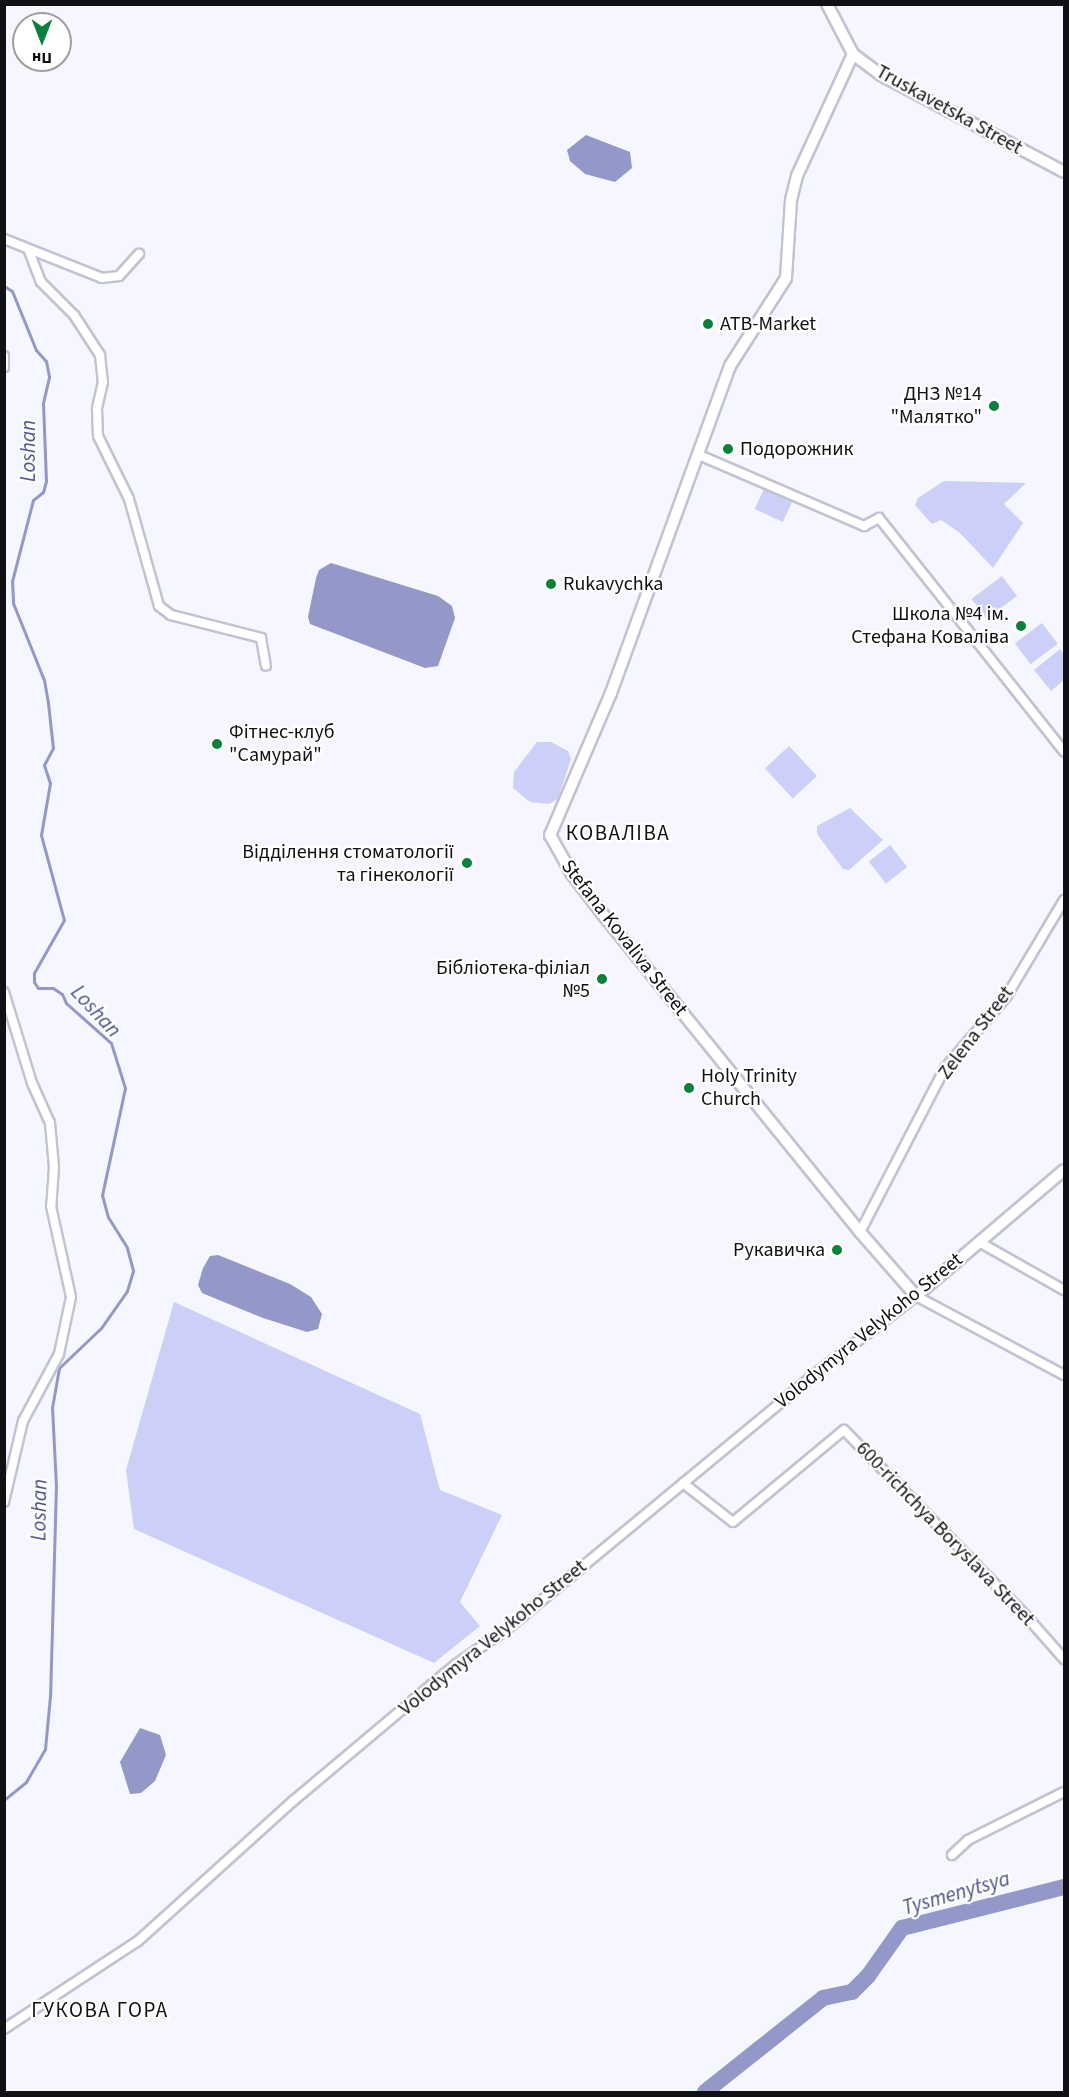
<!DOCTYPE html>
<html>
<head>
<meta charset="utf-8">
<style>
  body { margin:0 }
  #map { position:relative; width:1069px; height:2097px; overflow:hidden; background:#f5f6ff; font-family:"Source Sans 3",sans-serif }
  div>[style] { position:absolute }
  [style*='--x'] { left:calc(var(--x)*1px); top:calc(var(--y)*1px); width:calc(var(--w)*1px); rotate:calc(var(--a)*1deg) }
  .green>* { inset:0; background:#ccd0f8; transform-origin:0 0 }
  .water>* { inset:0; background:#9498c9 }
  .stream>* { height:3px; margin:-1.5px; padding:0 1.5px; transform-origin:1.5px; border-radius:1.5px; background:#9498c9 }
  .river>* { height:16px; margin:-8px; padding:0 8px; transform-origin:8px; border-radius:8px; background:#9498c9 }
  .roads { filter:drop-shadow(2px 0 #c2c3d2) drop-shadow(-2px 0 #c2c3d2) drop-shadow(0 2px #c2c3d2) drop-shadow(0 -2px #c2c3d2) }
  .street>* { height:8px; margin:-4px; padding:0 4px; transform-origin:4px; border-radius:4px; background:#fff }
  .secondary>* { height:10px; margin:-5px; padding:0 5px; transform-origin:5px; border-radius:5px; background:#fff }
  .dots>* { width:16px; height:16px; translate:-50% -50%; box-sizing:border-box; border:3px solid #fff; border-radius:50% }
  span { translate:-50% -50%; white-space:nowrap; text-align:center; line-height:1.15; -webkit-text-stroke:4.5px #fff; paint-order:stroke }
  .street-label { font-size:20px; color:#101015 }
  .poi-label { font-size:20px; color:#101015 }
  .left { translate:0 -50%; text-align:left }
  .right { translate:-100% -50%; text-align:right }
  .water-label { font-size:21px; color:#4d4f8e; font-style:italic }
  .neighbourhood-label { font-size:21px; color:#101015; letter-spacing:1.5px }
  .frame { position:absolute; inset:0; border:6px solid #101015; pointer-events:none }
  .north { position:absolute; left:12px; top:12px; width:60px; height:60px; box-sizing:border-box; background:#fff; border:2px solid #9f9fa1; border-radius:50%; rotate:180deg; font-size:16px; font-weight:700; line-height:24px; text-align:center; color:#101015 }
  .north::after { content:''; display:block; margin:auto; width:21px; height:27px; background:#07823b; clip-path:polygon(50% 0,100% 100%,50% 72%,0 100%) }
</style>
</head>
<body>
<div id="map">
  <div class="green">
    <div style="clip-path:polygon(944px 481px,1026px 483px,1004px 504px,1023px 523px,993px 568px,960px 533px,941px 520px,932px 524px,915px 505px,918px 498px)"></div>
    <div style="left:764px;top:489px;width:31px;height:22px;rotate:25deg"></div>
    <div style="left:1002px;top:576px;width:25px;height:38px;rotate:53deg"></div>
    <div style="left:1042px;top:623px;width:26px;height:34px;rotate:53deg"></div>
    <div style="clip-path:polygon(1060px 649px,1064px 654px,1064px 680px,1051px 691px,1034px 670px)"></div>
    <div style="clip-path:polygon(537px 742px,551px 742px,568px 751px,571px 759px,558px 799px,549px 804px,530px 802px,513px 788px,514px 772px)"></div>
    <div style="left:789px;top:746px;width:41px;height:33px;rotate:47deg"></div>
    <div style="clip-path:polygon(850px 808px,883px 840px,849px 870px,843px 869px,817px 834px,817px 826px)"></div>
    <div style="left:890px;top:845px;width:28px;height:27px;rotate:52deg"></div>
    <div style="clip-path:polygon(174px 1302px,420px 1414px,440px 1490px,502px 1515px,460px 1602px,480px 1626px,434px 1663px,134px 1529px,126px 1470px)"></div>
  </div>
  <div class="water">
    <div style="clip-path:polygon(586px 135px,630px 152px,632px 168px,615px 182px,585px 174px,570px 161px,567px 150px)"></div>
    <div style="clip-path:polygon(331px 563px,438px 596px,452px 606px,455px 618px,438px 666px,425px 668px,310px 624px,308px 617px,316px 578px,319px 570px)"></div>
    <div style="clip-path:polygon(218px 1255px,290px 1284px,311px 1297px,322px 1314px,318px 1329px,307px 1332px,263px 1318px,202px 1293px,198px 1285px,203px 1268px,210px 1256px)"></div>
    <div style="clip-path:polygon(140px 1728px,160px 1735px,166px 1755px,155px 1781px,141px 1793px,130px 1794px,120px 1762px)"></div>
  </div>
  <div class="stream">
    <div style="--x:4;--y:286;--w:9;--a:32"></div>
    <div style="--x:12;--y:291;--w:64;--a:67.9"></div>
    <div style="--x:36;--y:350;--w:15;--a:48"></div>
    <div style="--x:46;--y:361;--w:16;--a:79"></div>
    <div style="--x:49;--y:377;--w:27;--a:103"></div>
    <div style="--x:43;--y:403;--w:78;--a:87.8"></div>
    <div style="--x:46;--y:481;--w:11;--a:105"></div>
    <div style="--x:43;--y:492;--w:13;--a:141"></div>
    <div style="--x:33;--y:500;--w:84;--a:104.5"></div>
    <div style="--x:12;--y:581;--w:22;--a:87"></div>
    <div style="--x:13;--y:603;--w:83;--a:68.1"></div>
    <div style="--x:44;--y:680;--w:23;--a:80"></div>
    <div style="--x:48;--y:703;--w:45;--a:83.7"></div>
    <div style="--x:53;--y:748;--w:19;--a:118"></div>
    <div style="--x:44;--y:765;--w:19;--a:72"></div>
    <div style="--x:50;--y:783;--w:53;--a:99.8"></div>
    <div style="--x:41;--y:835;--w:88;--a:74.9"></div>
    <div style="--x:64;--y:920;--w:61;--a:119.5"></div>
    <div style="--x:34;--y:973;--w:9;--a:90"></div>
    <div style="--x:34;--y:982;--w:7;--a:56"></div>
    <div style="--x:38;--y:988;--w:15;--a:0"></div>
    <div style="--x:53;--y:988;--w:11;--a:34"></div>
    <div style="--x:62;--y:994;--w:10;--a:66"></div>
    <div style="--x:66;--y:1003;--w:60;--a:41.6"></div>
    <div style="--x:111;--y:1043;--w:47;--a:72.7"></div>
    <div style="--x:125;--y:1088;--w:109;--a:102.1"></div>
    <div style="--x:102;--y:1195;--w:23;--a:75"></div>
    <div style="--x:108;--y:1217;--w:36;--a:58"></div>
    <div style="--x:127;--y:1248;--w:24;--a:75"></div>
    <div style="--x:133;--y:1271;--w:21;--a:107"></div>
    <div style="--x:127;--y:1291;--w:45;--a:125.1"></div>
    <div style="--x:101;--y:1328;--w:58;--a:136.4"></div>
    <div style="--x:59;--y:1368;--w:40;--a:100"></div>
    <div style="--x:52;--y:1407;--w:78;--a:87.1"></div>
    <div style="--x:56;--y:1485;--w:211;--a:91.6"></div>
    <div style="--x:50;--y:1696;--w:53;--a:95.4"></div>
    <div style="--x:45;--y:1749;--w:38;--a:120"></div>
    <div style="--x:26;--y:1782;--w:28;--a:141"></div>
  </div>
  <div class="river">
    <div style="--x:705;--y:2092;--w:151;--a:-38.5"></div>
    <div style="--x:823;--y:1998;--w:30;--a:-12"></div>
    <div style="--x:852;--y:1992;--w:23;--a:-45"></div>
    <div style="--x:868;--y:1976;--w:59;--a:-54.7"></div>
    <div style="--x:902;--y:1928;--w:167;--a:-14.2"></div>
  </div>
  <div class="roads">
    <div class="street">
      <div style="--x:4;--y:239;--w:105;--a:21.7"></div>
      <div style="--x:102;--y:278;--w:17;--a:-7"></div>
      <div style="--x:119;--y:276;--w:30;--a:-48"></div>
      <div style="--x:29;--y:251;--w:33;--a:69"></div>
      <div style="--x:41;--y:282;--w:47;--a:45"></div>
      <div style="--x:74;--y:315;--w:48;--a:57"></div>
      <div style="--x:100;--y:355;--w:27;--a:84"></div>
      <div style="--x:103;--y:382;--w:27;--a:103"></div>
      <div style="--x:97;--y:408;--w:28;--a:88"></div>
      <div style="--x:98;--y:436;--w:70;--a:63.8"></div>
      <div style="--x:129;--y:499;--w:111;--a:74.3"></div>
      <div style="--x:159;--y:606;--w:15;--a:37"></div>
      <div style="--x:171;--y:615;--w:93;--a:14.3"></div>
      <div style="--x:261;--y:638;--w:28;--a:80"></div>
      <div style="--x:4;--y:356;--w:11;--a:90"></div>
      <div style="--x:699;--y:455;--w:180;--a:23.3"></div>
      <div style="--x:864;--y:526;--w:17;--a:-28"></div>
      <div style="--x:879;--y:518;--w:298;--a:51.6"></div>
      <div style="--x:4;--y:992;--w:95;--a:72.9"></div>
      <div style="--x:32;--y:1083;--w:44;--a:65.8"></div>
      <div style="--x:50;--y:1123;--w:44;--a:84.8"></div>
      <div style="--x:54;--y:1167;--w:39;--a:94"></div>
      <div style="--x:51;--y:1206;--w:93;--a:77.6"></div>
      <div style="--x:71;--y:1297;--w:58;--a:101.9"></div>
      <div style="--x:59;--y:1354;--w:76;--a:118.2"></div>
      <div style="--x:23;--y:1421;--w:83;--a:103.2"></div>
      <div style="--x:860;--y:1232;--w:185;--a:-62.6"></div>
      <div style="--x:945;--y:1068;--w:94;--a:-49.3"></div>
      <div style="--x:1006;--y:997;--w:113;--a:-59.1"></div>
      <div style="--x:979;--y:1242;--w:98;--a:29.5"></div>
      <div style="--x:683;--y:1483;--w:63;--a:38"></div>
      <div style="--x:733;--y:1522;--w:144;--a:-39.7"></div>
      <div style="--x:844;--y:1430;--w:262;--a:45.6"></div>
      <div style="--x:1027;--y:1617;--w:56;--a:48.6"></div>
      <div style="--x:952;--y:1855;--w:22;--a:-43"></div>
      <div style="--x:968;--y:1840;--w:107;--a:-26.6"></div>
      <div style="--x:4;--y:2029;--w:160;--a:-33.3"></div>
      <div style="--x:138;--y:1941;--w:209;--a:-42.1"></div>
      <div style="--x:293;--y:1801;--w:212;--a:-40"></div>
      <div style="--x:455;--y:1665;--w:63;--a:-34.7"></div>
      <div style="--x:507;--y:1629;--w:393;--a:-39.6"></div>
      <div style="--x:810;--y:1378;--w:134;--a:-37.7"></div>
      <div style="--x:916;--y:1296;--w:168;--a:28.1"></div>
    </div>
    <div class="secondary">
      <div style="--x:827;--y:4;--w:56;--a:62.5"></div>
      <div style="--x:853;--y:54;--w:35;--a:37"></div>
      <div style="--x:881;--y:75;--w:207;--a:27.9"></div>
      <div style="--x:853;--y:54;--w:134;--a:114.7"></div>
      <div style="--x:797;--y:176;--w:25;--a:104"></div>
      <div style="--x:791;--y:200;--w:78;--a:93.7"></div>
      <div style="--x:786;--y:278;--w:104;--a:122.5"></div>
      <div style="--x:730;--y:366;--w:348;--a:110"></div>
      <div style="--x:611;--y:693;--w:155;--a:113.2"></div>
      <div style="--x:550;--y:835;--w:45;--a:60.6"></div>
      <div style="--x:572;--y:874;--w:54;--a:52.5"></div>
      <div style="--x:605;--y:917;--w:405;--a:51"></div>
      <div style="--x:860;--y:1232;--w:85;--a:48.8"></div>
      <div style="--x:916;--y:1296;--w:194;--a:-40.4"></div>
    </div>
  </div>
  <div class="dots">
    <div style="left:708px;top:324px;background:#07823b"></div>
    <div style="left:994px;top:406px;background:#07823b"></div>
    <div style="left:728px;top:449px;background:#07823b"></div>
    <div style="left:551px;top:584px;background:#07823b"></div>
    <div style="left:1021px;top:626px;background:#07823b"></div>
    <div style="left:217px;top:744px;background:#07823b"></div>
    <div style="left:467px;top:863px;background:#07823b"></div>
    <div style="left:602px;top:979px;background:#07823b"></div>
    <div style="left:689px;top:1088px;background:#07823b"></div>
    <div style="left:837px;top:1250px;background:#07823b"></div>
  </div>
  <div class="street-label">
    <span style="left:949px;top:110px;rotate:29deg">Truskavetska Street</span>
    <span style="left:624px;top:938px;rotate:52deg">Stefana Kovaliva Street</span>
    <span style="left:976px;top:1033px;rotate:-53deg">Zelena Street</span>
    <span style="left:869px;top:1331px;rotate:-39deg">Volodymyra Velykoho Street</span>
    <span style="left:945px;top:1534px;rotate:46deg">600-richchya Boryslava Street</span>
    <span style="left:493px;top:1638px;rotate:-39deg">Volodymyra Velykoho Street</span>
  </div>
  <div class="poi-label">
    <span class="left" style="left:720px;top:324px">ATB-Market</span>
    <span class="right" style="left:982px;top:406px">ДНЗ №14<br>"Малятко"</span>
    <span class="left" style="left:740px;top:449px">Подорожник</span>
    <span class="left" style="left:563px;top:584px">Rukavychka</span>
    <span class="right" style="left:1009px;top:626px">Школа №4 ім.<br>Стефана Коваліва</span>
    <span class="left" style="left:229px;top:744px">Фітнес-клуб<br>"Самурай"</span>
    <span class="right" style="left:454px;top:864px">Відділення стоматології<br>та гінекології</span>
    <span class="right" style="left:590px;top:980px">Бібліотека-філіал<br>№5</span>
    <span class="left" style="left:701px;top:1088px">Holy Trinity<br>Church</span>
    <span class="right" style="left:825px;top:1250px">Рукавичка</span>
  </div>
  <div class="water-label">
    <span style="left:28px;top:451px;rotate:-90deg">Loshan</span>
    <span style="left:96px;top:1011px;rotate:47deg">Loshan</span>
    <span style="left:39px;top:1510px;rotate:-89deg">Loshan</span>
    <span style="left:956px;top:1893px;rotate:-16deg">Tysmenytsya</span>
  </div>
  <div class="neighbourhood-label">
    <span style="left:618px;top:833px">КОВАЛІВА</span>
    <span style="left:100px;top:2010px">ГУКОВА ГОРА</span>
  </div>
  <div class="frame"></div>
  <div class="north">Пн</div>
</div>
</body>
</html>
